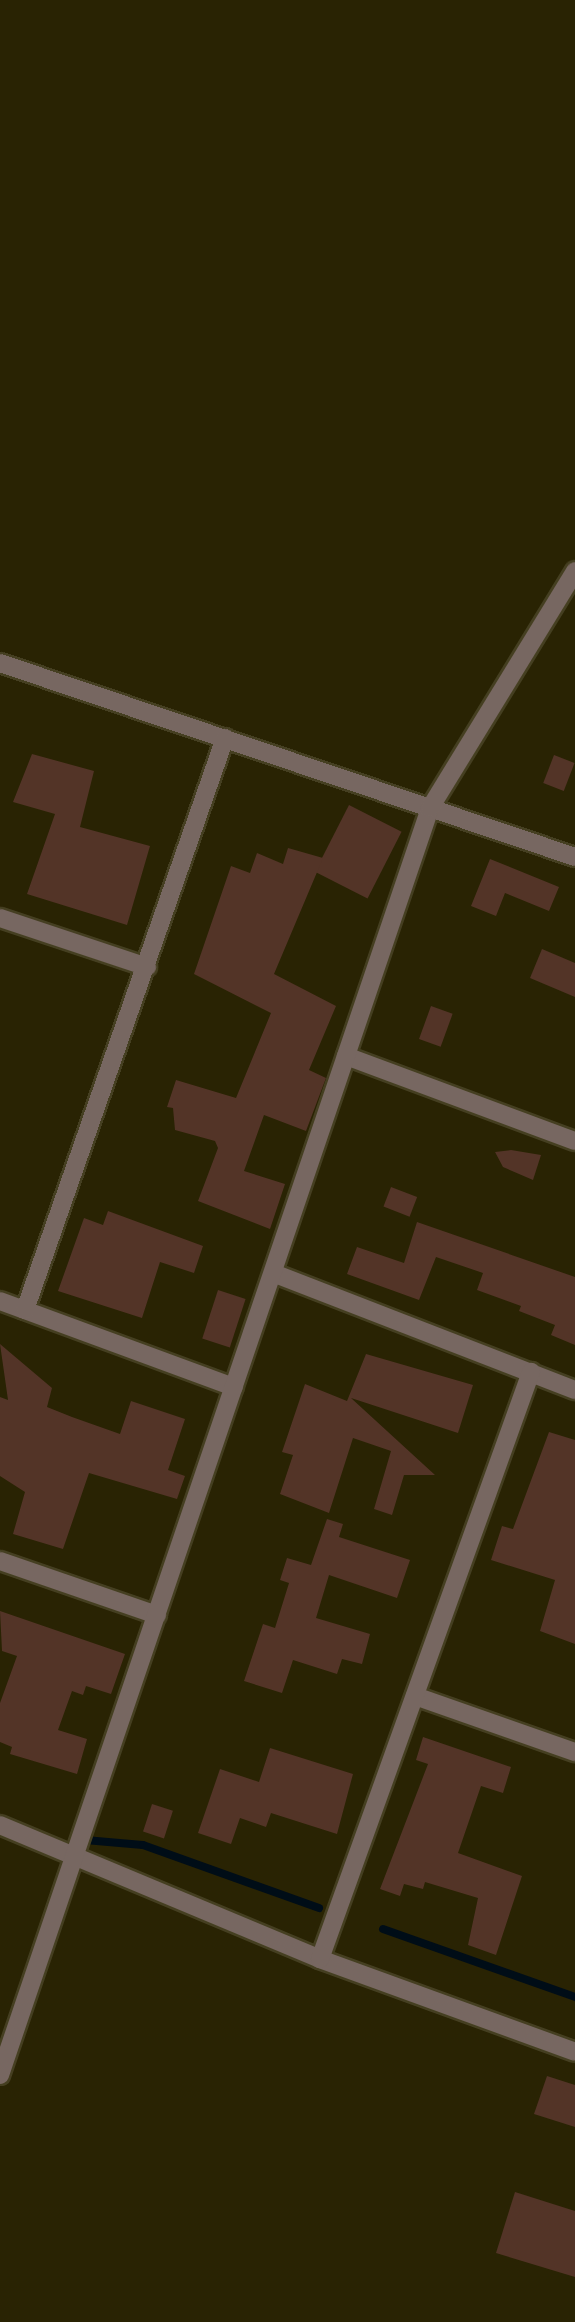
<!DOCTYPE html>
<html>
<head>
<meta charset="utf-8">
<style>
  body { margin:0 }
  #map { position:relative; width:575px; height:2322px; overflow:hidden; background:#292303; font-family:Rubik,sans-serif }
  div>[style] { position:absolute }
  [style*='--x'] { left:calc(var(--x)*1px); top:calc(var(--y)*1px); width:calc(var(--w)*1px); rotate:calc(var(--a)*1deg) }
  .stream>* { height:8px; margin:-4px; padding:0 4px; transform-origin:4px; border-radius:4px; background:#000d17 }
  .building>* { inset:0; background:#533427; transform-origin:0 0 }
  .roads { filter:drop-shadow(2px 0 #453f21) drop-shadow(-2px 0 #453f21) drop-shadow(0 2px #453f21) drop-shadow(0 -2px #453f21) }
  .minor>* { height:18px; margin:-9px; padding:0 9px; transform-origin:9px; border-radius:9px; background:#776761 }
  span { translate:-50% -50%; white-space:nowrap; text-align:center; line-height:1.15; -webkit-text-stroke:7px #292303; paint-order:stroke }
</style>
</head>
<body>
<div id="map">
  <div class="stream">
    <div style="--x:85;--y:1840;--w:58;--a:4.9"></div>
    <div style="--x:143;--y:1845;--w:187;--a:19.7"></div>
    <div style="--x:383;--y:1929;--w:204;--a:19.5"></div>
  </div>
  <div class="building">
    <div style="clip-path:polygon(32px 754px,94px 771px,80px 827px,150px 846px,127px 925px,27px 894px,55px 814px,13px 802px)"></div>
    <div style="left:554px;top:755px;width:22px;height:30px;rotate:21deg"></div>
    <div style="left:349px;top:805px;width:59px;height:75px;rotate:27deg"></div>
    <div style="clip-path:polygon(288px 848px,323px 858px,274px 974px,336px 1006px,309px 1070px,326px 1078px,306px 1131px,264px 1115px,244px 1171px,285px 1184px,270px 1229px,198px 1201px,218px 1148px,215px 1141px,175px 1130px,173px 1108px,167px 1107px,176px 1080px,236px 1098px,271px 1013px,194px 974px,231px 866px,250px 873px,257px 853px,283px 864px)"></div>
    <div style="clip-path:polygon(490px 859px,559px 887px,549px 911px,505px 893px,496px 916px,471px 906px)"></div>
    <div style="clip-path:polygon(542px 949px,575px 963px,575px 997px,530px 978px)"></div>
    <div style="left:431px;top:1006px;width:23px;height:35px;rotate:20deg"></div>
    <div style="clip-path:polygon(511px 1150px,541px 1155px,533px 1180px,503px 1167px,495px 1152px)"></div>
    <div style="left:391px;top:1187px;width:28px;height:21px;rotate:21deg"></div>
    <div style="clip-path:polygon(108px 1211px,203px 1246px,194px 1273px,160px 1262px,142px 1318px,58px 1291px,84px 1218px,103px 1225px)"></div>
    <div style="clip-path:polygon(417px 1222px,575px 1277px,575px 1345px,551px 1335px,555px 1325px,519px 1311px,521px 1306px,477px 1290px,483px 1273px,436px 1257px,419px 1300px,347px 1274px,357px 1247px,404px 1263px)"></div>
    <div style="left:218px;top:1290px;width:29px;height:51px;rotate:18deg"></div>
    <div style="clip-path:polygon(0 1344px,52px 1388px,47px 1407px,72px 1417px,120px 1434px,131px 1401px,185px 1419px,168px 1470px,185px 1476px,177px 1499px,89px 1473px,63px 1549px,13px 1534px,25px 1492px,0 1476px,0 1397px,8px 1400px)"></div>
    <div style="clip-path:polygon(366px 1354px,473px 1385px,458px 1433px,351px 1398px,435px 1475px,404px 1475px,392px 1515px,374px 1509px,391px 1451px,353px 1438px,329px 1513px,280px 1494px,293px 1455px,282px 1452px,305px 1384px,347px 1401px)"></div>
    <div style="clip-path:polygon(549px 1432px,575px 1440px,575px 1644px,540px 1631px,555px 1580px,491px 1560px,502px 1526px,513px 1529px)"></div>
    <div style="clip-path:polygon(327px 1519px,343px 1524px,339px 1537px,410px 1560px,397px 1598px,329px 1575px,316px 1618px,370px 1634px,362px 1664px,342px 1659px,337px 1674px,293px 1660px,282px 1693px,244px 1681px,263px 1624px,275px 1628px,289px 1583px,280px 1580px,287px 1558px,311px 1565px)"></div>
    <div style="clip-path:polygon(0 1611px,125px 1654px,111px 1694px,86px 1686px,83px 1695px,72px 1691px,58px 1730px,87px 1739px,77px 1774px,10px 1754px,12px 1747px,0 1742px,0 1703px,17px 1656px,2px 1651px)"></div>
    <div style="clip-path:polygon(423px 1737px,511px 1767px,503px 1793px,481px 1786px,458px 1853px,522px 1876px,496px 1955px,468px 1945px,478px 1898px,425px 1882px,423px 1889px,404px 1884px,400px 1896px,380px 1889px,428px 1764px,416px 1760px)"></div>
    <div style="clip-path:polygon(270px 1748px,353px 1774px,337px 1834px,271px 1813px,266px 1827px,240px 1818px,231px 1844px,198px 1833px,220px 1769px,259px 1782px)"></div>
    <div style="left:152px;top:1804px;width:22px;height:29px;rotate:18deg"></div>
    <div style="clip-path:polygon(547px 2076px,575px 2085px,575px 2127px,534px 2114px)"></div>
    <div style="clip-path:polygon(515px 2192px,575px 2211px,575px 2277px,496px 2253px)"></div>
  </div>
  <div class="roads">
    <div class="minor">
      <div style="--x:0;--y:663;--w:607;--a:18.64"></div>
      <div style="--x:0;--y:918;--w:155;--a:18.4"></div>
      <div style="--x:346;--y:1056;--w:244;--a:20.4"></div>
      <div style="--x:273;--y:1273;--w:324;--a:21.2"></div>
      <div style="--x:0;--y:1301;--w:249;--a:20.2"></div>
      <div style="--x:25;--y:1310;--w:606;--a:-70.73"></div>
      <div style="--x:0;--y:1561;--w:166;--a:19"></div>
      <div style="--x:415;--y:1696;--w:170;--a:19.3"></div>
      <div style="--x:0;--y:1825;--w:347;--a:22.7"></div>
      <div style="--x:320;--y:1959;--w:271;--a:20"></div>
      <div style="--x:320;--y:1959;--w:624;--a:-70.23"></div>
      <div style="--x:0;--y:2075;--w:1338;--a:-71.25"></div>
      <div style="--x:430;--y:808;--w:278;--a:-58.5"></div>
    </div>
  </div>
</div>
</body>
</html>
